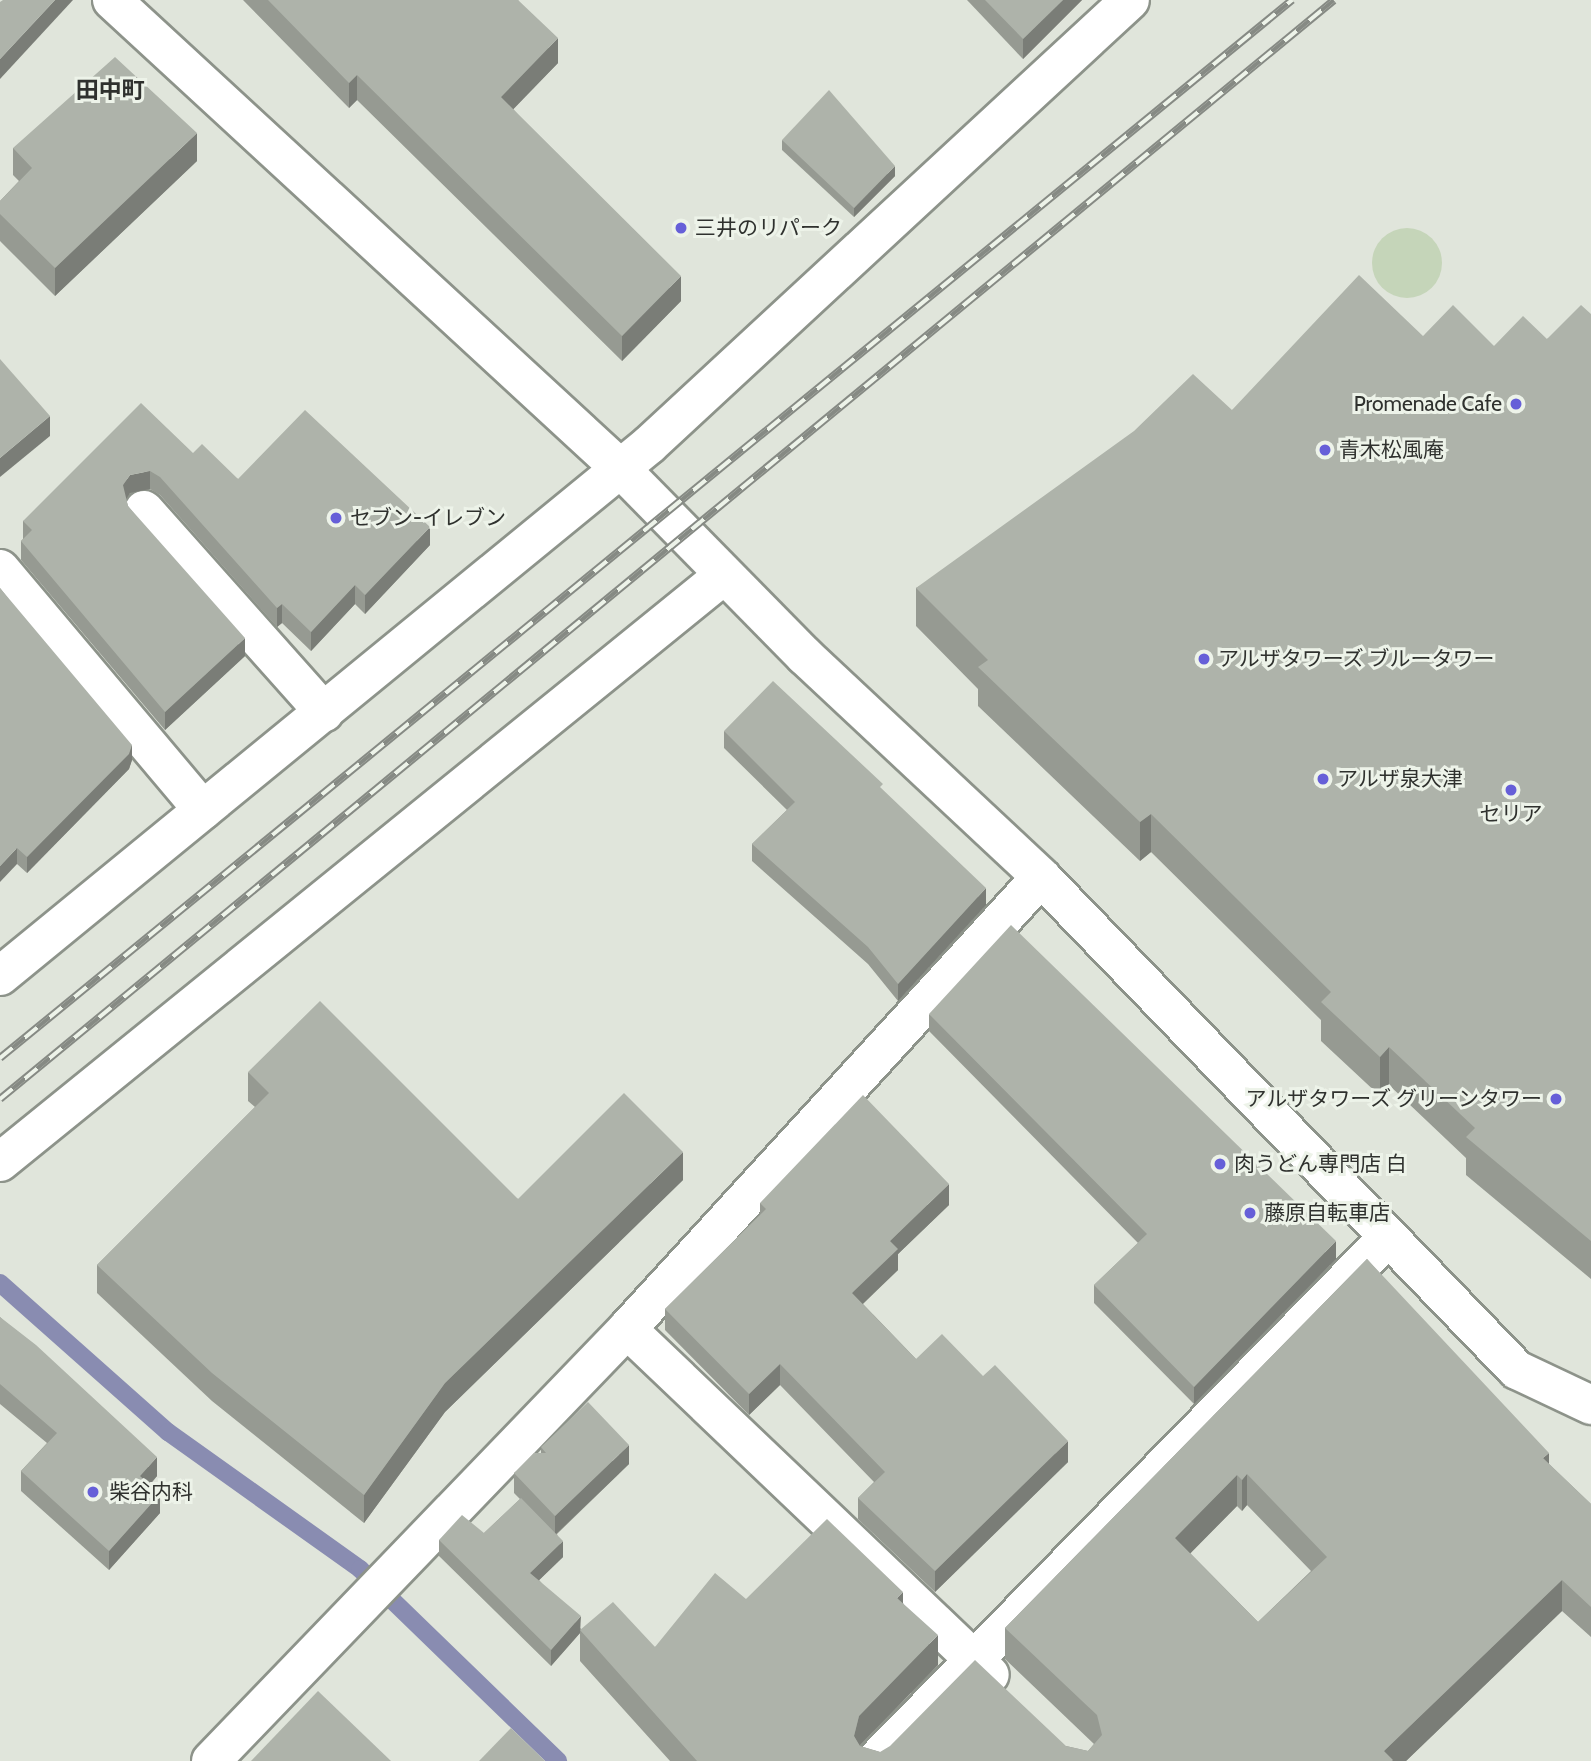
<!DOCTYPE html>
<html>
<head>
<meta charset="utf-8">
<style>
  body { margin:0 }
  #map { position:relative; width:1591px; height:1761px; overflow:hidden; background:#e0e5db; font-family:Cabin,"Noto Sans JP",sans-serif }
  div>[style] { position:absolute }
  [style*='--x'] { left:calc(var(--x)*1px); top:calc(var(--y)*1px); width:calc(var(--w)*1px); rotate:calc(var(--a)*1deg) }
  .green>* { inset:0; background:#c5d5b9 }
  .round { border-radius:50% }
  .stream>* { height:18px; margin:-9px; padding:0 9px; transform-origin:9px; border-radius:9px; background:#898cb1 }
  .roads { filter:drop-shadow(2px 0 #8d938a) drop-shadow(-2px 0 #8d938a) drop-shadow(0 2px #8d938a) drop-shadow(0 -2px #8d938a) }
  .street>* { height:38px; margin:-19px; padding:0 19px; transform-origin:19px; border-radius:19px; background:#fff }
  .secondary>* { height:38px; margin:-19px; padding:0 19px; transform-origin:19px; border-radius:19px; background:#fff }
  .rail>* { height:8px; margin-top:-4px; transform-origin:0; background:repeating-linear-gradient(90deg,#edf3e9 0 16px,#868a84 0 32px); box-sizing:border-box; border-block:2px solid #868a84 }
  .wall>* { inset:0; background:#969a92 }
  .shaded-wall>* { inset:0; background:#7a7d77 }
  .building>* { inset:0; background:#aeb3aa }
  .dots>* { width:19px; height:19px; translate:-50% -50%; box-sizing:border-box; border:4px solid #edf3e9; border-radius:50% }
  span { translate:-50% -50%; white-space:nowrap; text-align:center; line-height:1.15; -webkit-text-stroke:6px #edf3e9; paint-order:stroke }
  .poi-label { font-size:21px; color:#2f312e }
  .left { translate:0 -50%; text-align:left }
  .right { translate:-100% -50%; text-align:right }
  .neighbourhood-label { font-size:23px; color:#2f312e; font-weight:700 }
</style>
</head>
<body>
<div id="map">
  <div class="green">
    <div class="round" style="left:1372px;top:228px;width:70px;height:70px"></div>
  </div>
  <div class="stream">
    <div style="--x:0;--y:1283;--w:225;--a:41.6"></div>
    <div style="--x:168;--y:1432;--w:236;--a:35.5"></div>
    <div style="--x:360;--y:1569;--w:276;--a:44.1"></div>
  </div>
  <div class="roads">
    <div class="street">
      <div style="--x:144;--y:510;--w:271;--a:48.3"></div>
      <div style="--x:0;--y:569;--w:315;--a:49.9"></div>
      <div style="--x:0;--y:976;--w:839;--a:-39.29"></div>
      <div style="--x:649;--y:445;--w:655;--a:-42.77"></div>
      <div style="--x:0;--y:1162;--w:932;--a:-39.03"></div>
      <div style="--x:627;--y:1329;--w:501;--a:43.63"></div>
      <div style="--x:211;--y:1761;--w:600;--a:-46.08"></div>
      <div style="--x:627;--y:1329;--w:613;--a:-47.51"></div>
      <div style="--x:875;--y:1761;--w:730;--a:-45.61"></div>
    </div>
    <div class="secondary">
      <div style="--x:112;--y:0;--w:692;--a:42.66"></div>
      <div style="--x:621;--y:469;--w:262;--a:45.5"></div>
      <div style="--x:805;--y:656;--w:323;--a:43.1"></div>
      <div style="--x:1041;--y:877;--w:685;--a:46.01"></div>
      <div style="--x:1517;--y:1370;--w:82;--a:25.3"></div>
    </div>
  </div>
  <div class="rail">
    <div style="--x:0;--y:1058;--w:1670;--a:-39.31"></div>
    <div style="--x:0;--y:1099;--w:1728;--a:-39.48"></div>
  </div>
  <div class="wall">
    <div style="clip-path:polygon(243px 0,518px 0,558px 63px,513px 109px,681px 301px,622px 361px,357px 100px,349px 108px)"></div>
    <div style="clip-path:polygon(967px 0,1082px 0,1023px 59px)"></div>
    <div style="clip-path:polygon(782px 140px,895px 176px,854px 217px,782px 150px)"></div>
    <div style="clip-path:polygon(13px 148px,197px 161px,55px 296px,0 241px,0 201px,19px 181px,13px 175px)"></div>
    <div style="clip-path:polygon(1591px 314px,1591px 1279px,1466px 1175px,1466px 1158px,1389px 1085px,1380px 1096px,1321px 1041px,1321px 1020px,1151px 852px,1140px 861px,978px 706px,978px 689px,916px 626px,916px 588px,1232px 410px,1423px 336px,1494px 346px,1547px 339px)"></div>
    <div style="clip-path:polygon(193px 453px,238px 479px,430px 545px,365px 614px,355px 604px,311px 651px,282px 623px,277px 627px,160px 495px,150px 489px,130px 493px,126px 499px,128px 506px,245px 656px,165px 730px,21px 560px,21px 541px,23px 539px,23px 521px)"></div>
    <div style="clip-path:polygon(0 588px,132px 760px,129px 769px,27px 873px,17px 864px)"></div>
    <div style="clip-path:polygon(724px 731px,883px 791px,986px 905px,898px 1001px,868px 964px,752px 861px,752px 844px,787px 810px,724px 748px)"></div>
    <div style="clip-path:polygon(929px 1014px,1336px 1259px,1194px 1404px,1094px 1303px,1094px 1285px,1138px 1243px,929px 1031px)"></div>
    <div style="clip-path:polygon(248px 1072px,518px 1199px,683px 1180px,445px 1412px,364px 1523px,212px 1401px,97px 1293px,97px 1265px,255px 1107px,248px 1101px)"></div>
    <div style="clip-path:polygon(760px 1203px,949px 1205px,898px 1254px,898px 1270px,863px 1304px,916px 1359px,1068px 1462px,935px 1592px,858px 1519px,858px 1498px,874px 1482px,780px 1385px,749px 1415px,665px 1330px,665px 1309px,760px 1215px)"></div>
    <div style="clip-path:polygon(evenodd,1367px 1259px,1549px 1464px,1591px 1504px,1591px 1637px,1562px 1611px,1406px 1761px,670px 1761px,580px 1661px,580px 1633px,551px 1666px,439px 1556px,439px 1540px,484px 1533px,520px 1499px,514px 1493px,514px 1473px,541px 1453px,541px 1447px,629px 1464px,557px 1534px,563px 1557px,539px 1580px,581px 1629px,655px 1647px,746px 1599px,903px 1603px,938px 1665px,860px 1746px,880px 1752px,1066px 1746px,1088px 1751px,1094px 1744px,1005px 1659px,1005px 1628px,1367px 1259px,1247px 1505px,1311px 1571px,1258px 1622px,1190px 1553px,1237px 1506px,1242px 1511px,1247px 1505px)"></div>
    <div style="clip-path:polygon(0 1317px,157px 1476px,150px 1485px,160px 1513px,109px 1570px,21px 1491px,21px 1471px,47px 1443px,0 1404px)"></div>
  </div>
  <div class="shaded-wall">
    <div style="clip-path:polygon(55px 0,73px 0,0 79px,0 59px)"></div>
    <div style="clip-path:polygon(1063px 0,1082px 0,1023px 59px,1023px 39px)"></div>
    <div style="clip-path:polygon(558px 38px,558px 63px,501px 122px,501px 97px)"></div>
    <div style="clip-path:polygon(357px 75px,357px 100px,349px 108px,349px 83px)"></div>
    <div style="clip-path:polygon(197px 133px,197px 161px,55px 296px,55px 268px)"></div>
    <div style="clip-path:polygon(895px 166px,895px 176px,854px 217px,854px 208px)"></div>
    <div style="clip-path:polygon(681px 276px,681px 301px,622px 361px,622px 336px)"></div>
    <div style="clip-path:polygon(50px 416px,50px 436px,0 477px,0 458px)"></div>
    <div style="clip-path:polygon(150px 471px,150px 489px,130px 493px,123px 504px,123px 485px,130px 475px)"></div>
    <div style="clip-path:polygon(430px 527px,430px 545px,365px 614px,365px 595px)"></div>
    <div style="clip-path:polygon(355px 585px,355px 604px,311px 651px,311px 632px)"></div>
    <div style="clip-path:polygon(282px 604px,282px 623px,277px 627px,277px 608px)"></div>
    <div style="clip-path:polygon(245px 638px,245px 656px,165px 730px,165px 712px)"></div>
    <div style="clip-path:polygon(132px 745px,132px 760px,129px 769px,27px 873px,27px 857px)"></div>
    <div style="clip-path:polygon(1151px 814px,1151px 852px,1140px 861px,1140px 822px)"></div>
    <div style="clip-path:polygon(17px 848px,17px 864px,0 882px,0 866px)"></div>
    <div style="clip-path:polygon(986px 888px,986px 905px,898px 1001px,898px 984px)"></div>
    <div style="clip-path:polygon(1389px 1047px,1389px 1085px,1380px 1096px,1380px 1057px)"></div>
    <div style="clip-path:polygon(683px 1152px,683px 1180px,445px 1412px,364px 1523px,364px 1495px,445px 1383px)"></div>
    <div style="clip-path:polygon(949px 1184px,949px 1205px,898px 1254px,898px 1270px,852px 1314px,852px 1293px,890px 1241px)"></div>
    <div style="clip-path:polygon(1336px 1241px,1336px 1259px,1194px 1404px,1194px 1387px)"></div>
    <div style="clip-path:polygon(780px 1364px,780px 1385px,749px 1415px,749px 1394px)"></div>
    <div style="clip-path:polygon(1068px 1441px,1068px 1462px,935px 1592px,935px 1571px)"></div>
    <div style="clip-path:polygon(629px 1445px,629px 1464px,555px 1535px,555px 1516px)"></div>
    <div style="clip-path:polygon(1549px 1453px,1549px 1483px,1543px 1458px)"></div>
    <div style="clip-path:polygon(157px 1457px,157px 1476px,140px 1495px,140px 1476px)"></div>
    <div style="clip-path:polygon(1247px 1474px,1247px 1505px,1242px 1511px,1242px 1480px)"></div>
    <div style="clip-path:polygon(1237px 1475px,1237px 1506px,1175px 1569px,1175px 1538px)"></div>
    <div style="clip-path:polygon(160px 1494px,160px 1513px,109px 1570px,109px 1551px)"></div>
    <div style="clip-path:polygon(563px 1541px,563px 1557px,530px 1589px,530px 1573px)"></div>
    <div style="clip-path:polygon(1562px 1580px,1562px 1611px,1406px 1761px,1384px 1761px,1384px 1751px)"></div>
    <div style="clip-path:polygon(903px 1592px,903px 1622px,897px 1598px)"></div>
    <div style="clip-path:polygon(581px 1616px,580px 1633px,551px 1666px,551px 1650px)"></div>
    <div style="clip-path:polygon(938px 1635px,938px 1665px,859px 1746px,854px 1736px,859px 1716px)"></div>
  </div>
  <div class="building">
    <div style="clip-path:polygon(3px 0,55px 0,0 59px,0 2px)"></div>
    <div style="clip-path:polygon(268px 0,518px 0,558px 38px,501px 97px,681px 276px,622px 336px,357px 75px,349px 83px)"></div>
    <div style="clip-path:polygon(985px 0,1063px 0,1023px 39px)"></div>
    <div style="clip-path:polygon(115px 57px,197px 133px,55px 268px,0 214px,0 201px,32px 168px,13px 148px)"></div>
    <div style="clip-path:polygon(829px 90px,895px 166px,854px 208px,782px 140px)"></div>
    <div style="clip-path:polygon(1359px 275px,1423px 336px,1453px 305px,1494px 346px,1523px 316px,1547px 339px,1581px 305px,1591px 314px,1591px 1241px,1466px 1137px,1475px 1128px,1389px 1047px,1380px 1057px,1321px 1002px,1331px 992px,1151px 814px,1140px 822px,978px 667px,988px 660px,916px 588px,1134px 431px,1193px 374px,1232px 410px)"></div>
    <div style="clip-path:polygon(0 359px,50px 416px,0 458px)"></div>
    <div style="clip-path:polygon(141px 403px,193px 453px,202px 444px,238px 479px,305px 410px,430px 527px,365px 595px,355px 585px,311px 632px,282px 604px,277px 608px,160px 477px,150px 471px,130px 475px,123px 485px,128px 506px,245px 638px,165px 712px,21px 541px,32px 530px,23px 521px)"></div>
    <div style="clip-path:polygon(0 588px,132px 745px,129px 754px,27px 857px,17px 848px,0 866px)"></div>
    <div style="clip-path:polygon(773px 681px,883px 784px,880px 787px,986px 888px,898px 984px,868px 947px,752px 844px,795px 802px,724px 731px)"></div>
    <div style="clip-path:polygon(1011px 925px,1336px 1241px,1194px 1387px,1094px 1285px,1147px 1234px,929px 1014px)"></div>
    <div style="clip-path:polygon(320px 1001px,518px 1199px,624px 1093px,683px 1152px,445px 1383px,364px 1495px,212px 1373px,97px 1265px,269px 1093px,248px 1072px)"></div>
    <div style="clip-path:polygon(863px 1095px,949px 1184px,890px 1241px,898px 1249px,852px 1293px,916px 1359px,942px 1334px,983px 1376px,995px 1365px,1068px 1441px,935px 1571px,858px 1498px,885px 1472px,780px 1364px,749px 1394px,665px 1309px,766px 1209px,760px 1203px)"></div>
    <div style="clip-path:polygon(evenodd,1367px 1259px,1549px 1453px,1543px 1458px,1591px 1504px,1591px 1607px,1562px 1580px,1384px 1751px,1393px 1760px,1392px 1761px,697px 1761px,580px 1630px,613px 1602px,655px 1647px,715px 1573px,746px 1599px,827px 1519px,903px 1592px,897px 1598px,938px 1635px,859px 1716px,854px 1736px,860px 1746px,880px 1752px,890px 1746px,975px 1660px,1066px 1746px,1088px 1751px,1102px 1735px,1097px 1715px,1005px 1628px,1367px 1259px,1247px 1474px,1327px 1557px,1258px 1622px,1175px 1538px,1237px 1475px,1242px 1480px,1247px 1474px)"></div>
    <div style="clip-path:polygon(0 1317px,36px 1345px,157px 1457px,140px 1476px,160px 1494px,109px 1551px,21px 1471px,57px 1433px,0 1384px)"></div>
    <div style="clip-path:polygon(588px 1402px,629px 1445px,555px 1516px,514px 1473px,534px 1453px,546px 1453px,541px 1447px)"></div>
    <div style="clip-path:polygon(521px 1498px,563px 1541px,530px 1573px,581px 1616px,551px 1650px,439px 1540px,462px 1515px,484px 1533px)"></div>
    <div style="clip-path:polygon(318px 1691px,391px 1761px,251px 1761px)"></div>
    <div style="clip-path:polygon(511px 1728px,545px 1761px,479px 1761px)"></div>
  </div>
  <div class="dots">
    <div style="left:681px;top:228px;background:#665fd8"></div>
    <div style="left:1516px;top:404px;background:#665fd8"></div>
    <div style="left:1325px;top:450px;background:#665fd8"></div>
    <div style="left:336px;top:518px;background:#665fd8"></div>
    <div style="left:1204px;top:659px;background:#665fd8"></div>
    <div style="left:1323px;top:779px;background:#665fd8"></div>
    <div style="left:1511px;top:790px;background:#665fd8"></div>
    <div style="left:1556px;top:1099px;background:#665fd8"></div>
    <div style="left:1220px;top:1164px;background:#665fd8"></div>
    <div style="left:1250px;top:1213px;background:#665fd8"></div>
    <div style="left:93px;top:1492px;background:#665fd8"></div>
  </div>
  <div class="poi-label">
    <span class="left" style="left:695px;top:228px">三井のリパーク</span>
    <span class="right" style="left:1502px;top:404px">Promenade Cafe</span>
    <span class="left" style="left:1339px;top:450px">青木松風庵</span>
    <span class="left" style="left:350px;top:518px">セブン-イレブン</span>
    <span class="left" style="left:1218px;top:659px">アルザタワーズ ブルータワー</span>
    <span class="left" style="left:1337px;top:779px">アルザ泉大津</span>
    <span style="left:1511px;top:814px">セリア</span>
    <span class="right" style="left:1542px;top:1099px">アルザタワーズ グリーンタワー</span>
    <span class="left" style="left:1234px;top:1164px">肉うどん専門店 白</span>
    <span class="left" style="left:1264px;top:1213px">藤原自転車店</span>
    <span class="left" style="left:109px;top:1492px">柴谷内科</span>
  </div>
  <div class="neighbourhood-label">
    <span style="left:110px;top:90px">田中町</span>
  </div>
</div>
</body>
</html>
